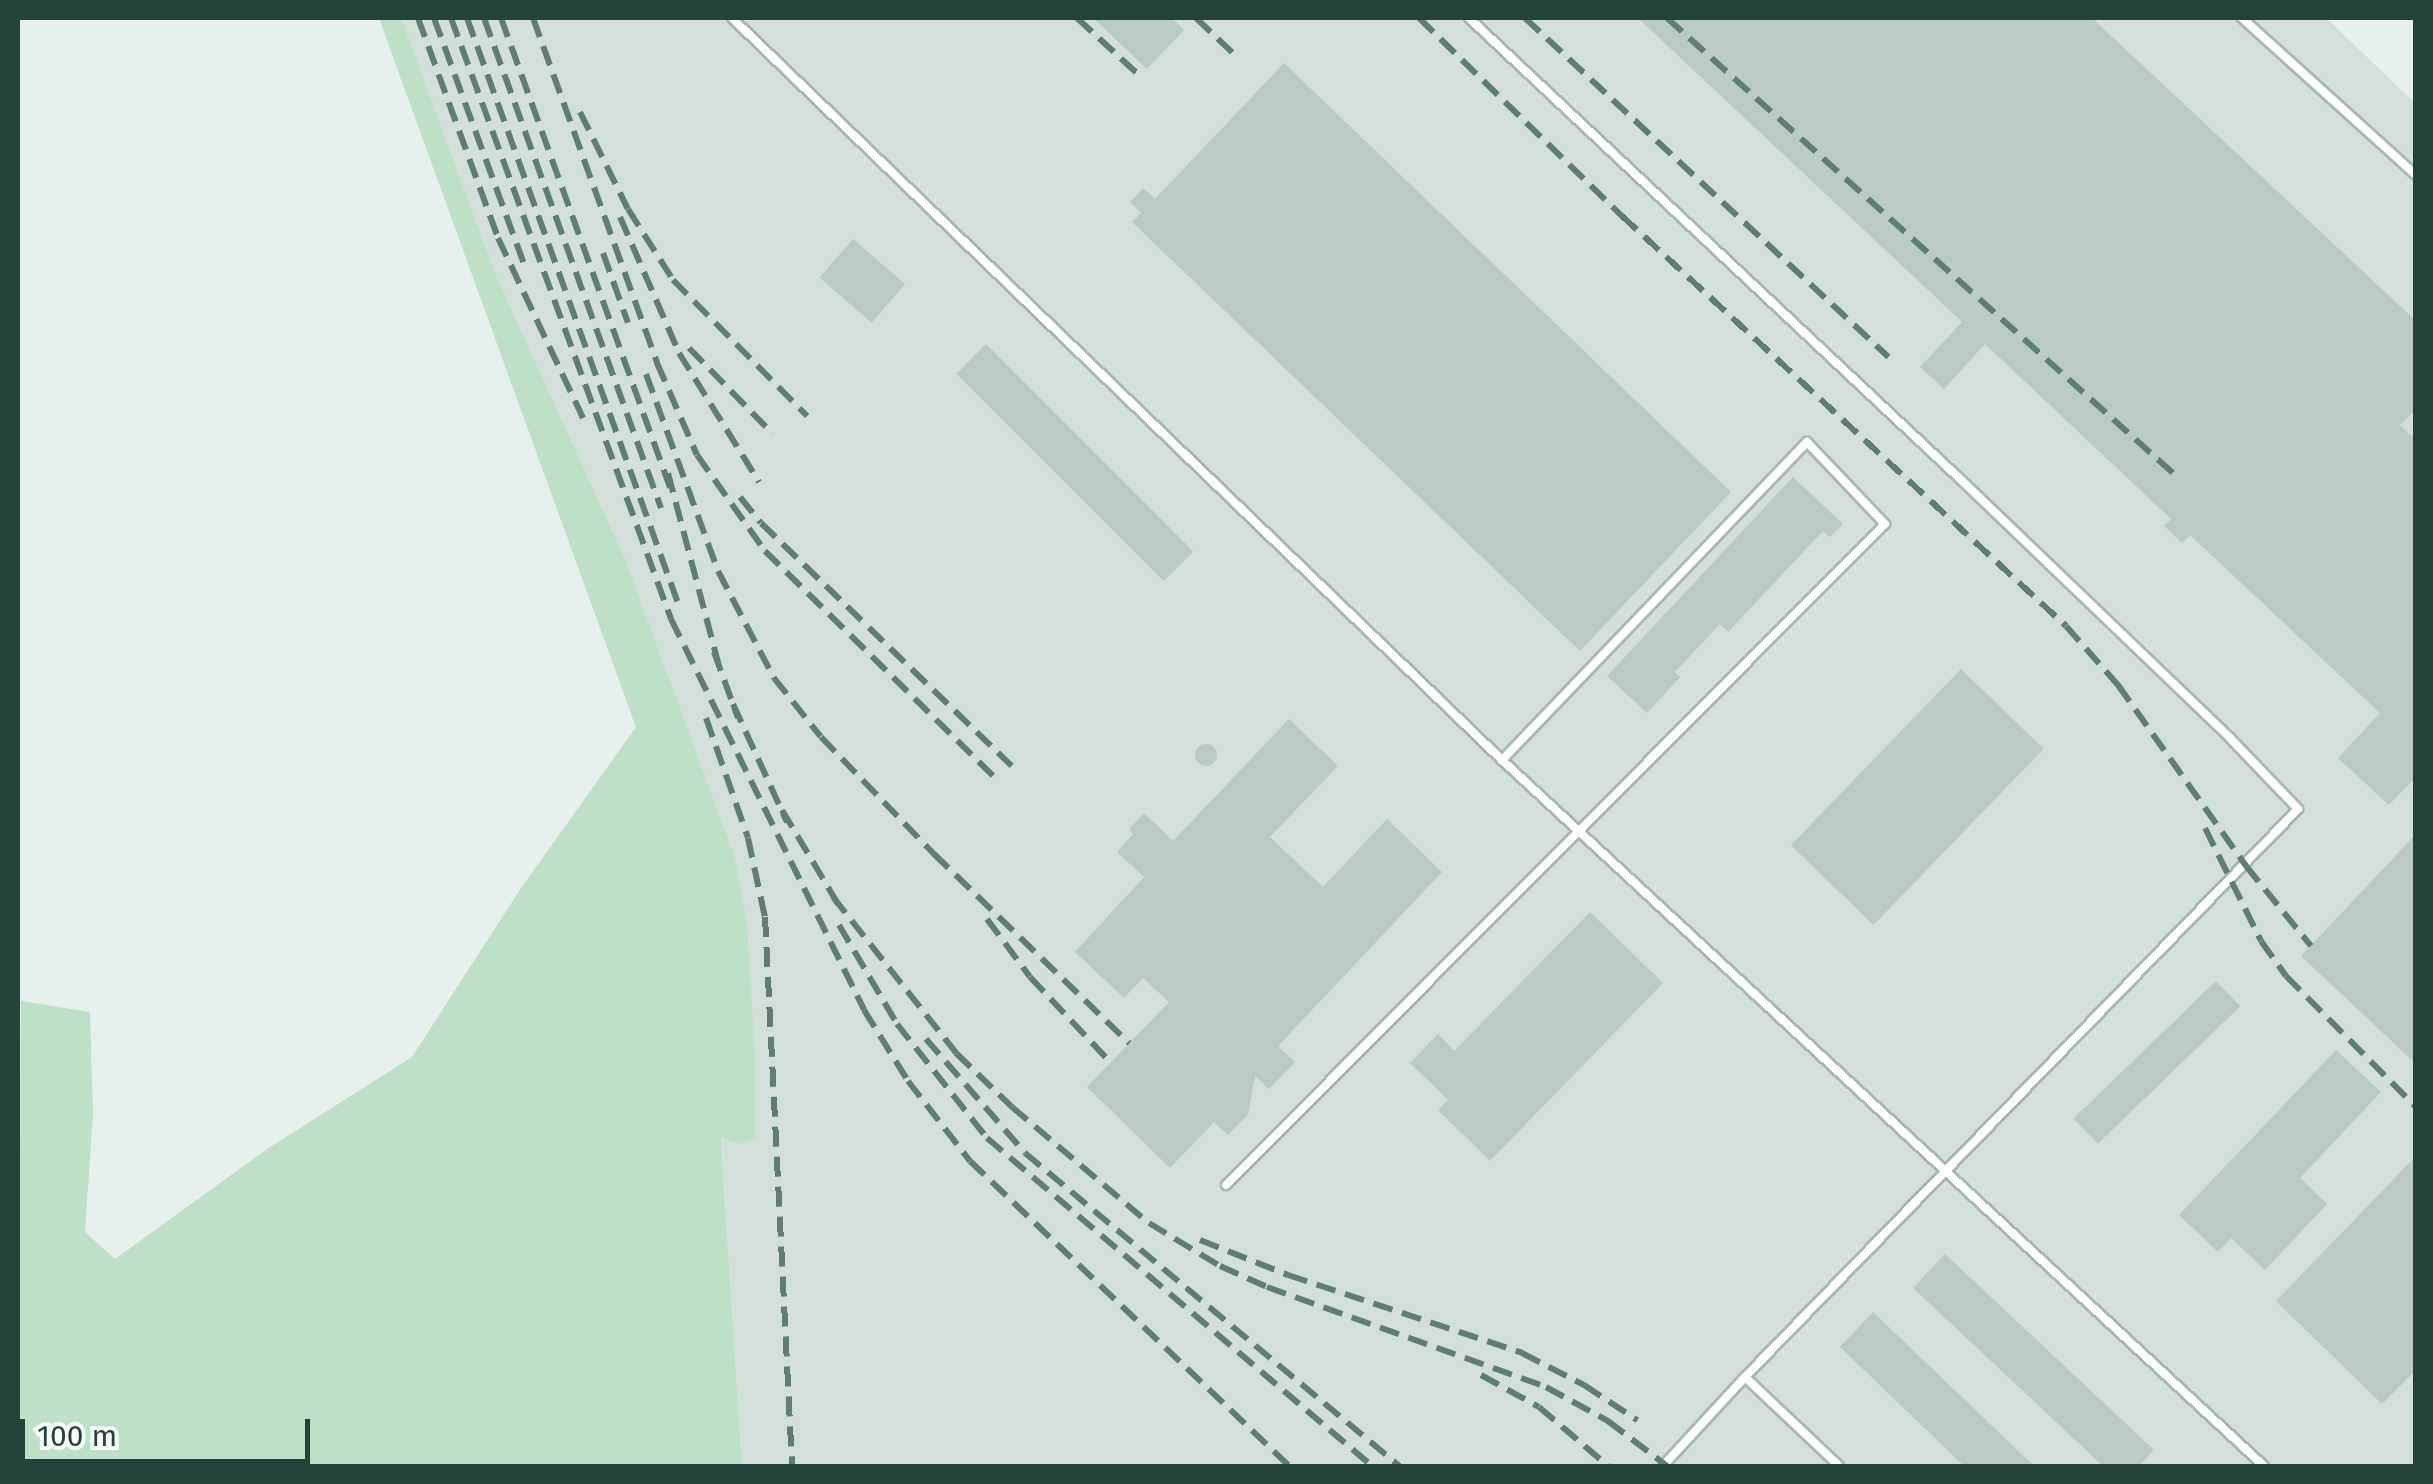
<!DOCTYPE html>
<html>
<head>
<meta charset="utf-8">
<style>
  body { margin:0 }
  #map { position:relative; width:2433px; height:1484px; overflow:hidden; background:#e6efeb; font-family:"Fira Sans",sans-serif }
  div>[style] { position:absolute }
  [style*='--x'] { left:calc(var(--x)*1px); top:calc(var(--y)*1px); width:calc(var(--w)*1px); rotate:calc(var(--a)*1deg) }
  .built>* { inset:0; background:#d4dfda }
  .green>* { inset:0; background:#bfe0c8 }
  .building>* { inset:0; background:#bbcac4; transform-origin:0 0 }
  .round { border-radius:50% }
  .roads { filter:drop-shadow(2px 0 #a8b8b2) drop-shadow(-2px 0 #a8b8b2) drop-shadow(0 2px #a8b8b2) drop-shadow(0 -2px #a8b8b2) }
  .service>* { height:8px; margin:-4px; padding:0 4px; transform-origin:4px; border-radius:4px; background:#fff }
  .rail>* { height:6px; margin-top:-3px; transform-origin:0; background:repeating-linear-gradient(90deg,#5f7d75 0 20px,transparent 0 30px) }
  span { translate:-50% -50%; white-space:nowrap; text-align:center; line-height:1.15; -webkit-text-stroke:8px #f7fbf9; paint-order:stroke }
  .frame { position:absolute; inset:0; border:20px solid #24423a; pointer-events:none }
  .scale { position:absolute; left:20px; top:1419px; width:290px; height:45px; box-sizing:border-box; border:5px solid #24423a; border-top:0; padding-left:12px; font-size:30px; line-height:35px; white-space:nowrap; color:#24423a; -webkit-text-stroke:8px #f7fbf9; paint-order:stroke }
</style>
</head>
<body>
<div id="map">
  <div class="built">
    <div style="clip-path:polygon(379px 18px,2326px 18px,2415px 103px,2415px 1466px,742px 1466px,708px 925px)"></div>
  </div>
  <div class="green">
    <div style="clip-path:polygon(379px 18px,401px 18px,496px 276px,625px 559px,735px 858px,747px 924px,755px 1057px,755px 1138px,740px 1144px,721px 1137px,742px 1466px,18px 1466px,21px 1001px,90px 1012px,93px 1114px,85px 1232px,115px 1259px,267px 1149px,412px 1057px,521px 888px,636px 727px)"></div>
  </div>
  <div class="building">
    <div style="clip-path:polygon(1093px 18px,1172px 18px,1184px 30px,1147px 69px)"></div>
    <div style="clip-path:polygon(1638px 18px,2092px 18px,2416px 321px,2416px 409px,2400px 425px,2416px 440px,2416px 777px,2389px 805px,2338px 758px,2380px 713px,2190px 535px,2182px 543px,2164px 526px,2171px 519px,1985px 344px,1944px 389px,1920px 367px,1962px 322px)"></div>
    <div style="clip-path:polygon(1284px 63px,1731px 492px,1580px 651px,1132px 222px,1141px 213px,1130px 202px,1143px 188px,1155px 199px)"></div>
    <div style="left:853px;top:239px;width:69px;height:51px;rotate:41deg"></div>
    <div style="left:986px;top:344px;width:293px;height:42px;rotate:45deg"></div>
    <div style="clip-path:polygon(1793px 477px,1843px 524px,1830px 537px,1823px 531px,1728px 632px,1720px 624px,1675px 672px,1680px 677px,1647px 713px,1607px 676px)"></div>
    <div style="left:1961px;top:669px;width:115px;height:245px;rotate:44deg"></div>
    <div style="clip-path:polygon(1289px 719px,1338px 766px,1270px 837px,1323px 887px,1387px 819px,1442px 872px,1278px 1046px,1295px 1062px,1269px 1089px,1255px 1076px,1248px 1115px,1228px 1135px,1214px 1122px,1170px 1168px,1087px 1087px,1169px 1002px,1143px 978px,1124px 998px,1075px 952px,1144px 877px,1117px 852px,1133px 834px,1129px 829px,1144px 813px,1173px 841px)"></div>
    <div class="round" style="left:1195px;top:744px;width:22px;height:22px"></div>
    <div style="clip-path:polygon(2416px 834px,2416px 1064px,2301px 956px)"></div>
    <div style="clip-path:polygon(1590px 912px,1663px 983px,1490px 1161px,1438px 1110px,1448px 1100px,1410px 1063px,1438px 1034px,1454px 1051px)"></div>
    <div style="left:2216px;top:981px;width:35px;height:198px;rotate:46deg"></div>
    <div style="clip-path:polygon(2336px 1050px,2381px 1092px,2300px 1178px,2327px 1204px,2265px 1270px,2231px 1238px,2218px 1252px,2179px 1215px)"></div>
    <div style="clip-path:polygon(2416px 1156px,2416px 1370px,2382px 1404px,2276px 1301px)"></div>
    <div style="clip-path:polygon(1945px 1254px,2154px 1450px,2139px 1466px,2103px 1466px,1913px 1288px)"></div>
    <div style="clip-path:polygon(1873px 1312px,2034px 1466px,1964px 1466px,1840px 1347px)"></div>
  </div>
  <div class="roads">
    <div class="service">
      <div style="--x:732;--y:18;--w:1069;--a:43.94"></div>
      <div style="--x:1502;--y:760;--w:1039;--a:42.82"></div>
      <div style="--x:1469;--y:18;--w:671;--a:43.19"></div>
      <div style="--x:1958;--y:477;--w:377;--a:43.8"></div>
      <div style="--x:2230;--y:738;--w:98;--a:46.2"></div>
      <div style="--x:2298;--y:809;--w:793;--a:134.23"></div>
      <div style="--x:1745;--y:1377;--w:121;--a:132.7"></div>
      <div style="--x:2242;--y:18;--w:234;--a:42.1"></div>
      <div style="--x:1226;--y:1185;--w:933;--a:-45.09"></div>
      <div style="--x:1885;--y:524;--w:113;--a:-133.6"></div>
      <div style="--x:1807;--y:442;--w:441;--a:133.8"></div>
      <div style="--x:1745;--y:1377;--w:129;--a:43.4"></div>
    </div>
  </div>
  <div class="rail">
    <div style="--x:418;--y:18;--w:234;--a:70"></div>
    <div style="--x:498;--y:238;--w:199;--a:64.7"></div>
    <div style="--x:434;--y:18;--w:265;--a:69.9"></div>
    <div style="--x:451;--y:18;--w:640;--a:69.89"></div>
    <div style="--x:671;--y:619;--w:436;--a:63.7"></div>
    <div style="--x:864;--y:1010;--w:84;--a:58.2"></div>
    <div style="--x:908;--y:1081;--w:101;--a:52.2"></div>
    <div style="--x:970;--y:1161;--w:441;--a:43.7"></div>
    <div style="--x:467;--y:18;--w:625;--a:70.17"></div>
    <div style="--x:484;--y:18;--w:521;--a:70.14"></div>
    <div style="--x:501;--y:18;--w:499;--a:70.2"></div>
    <div style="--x:533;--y:18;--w:367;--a:70.2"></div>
    <div style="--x:657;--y:363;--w:100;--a:66.5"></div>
    <div style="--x:697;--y:455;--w:118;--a:54.7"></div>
    <div style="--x:765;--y:551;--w:325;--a:44.6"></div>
    <div style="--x:1077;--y:18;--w:83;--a:42.6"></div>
    <div style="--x:1196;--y:18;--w:55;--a:43.5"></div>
    <div style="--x:1419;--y:18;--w:284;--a:44.3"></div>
    <div style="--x:1622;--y:216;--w:604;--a:42.72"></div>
    <div style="--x:2066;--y:626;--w:79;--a:48.6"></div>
    <div style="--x:2118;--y:685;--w:222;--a:54.7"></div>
    <div style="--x:2246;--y:866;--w:103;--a:50.9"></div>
    <div style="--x:1525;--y:18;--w:497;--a:43"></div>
    <div style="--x:1667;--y:18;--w:682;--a:41.97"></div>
    <div style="--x:580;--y:112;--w:108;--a:63.7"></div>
    <div style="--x:628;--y:209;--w:84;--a:57.6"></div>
    <div style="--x:673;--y:280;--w:191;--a:45.4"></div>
    <div style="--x:620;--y:217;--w:148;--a:66.5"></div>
    <div style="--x:679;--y:353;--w:152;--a:58.2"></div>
    <div style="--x:603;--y:253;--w:74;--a:70.3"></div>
    <div style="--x:689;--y:348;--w:120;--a:45.7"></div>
    <div style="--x:646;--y:374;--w:210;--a:69.9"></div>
    <div style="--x:718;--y:571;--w:121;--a:62.4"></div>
    <div style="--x:774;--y:678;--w:75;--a:51.5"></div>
    <div style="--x:821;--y:737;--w:163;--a:46"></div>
    <div style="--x:934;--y:854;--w:272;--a:44.1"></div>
    <div style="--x:668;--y:473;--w:196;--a:75.2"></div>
    <div style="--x:740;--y:497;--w:33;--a:51"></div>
    <div style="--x:761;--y:523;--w:349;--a:44.1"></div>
    <div style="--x:714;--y:652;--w:70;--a:70"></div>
    <div style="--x:733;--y:704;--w:130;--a:65.4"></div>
    <div style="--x:706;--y:718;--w:127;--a:70.7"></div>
    <div style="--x:748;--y:838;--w:81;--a:77.9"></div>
    <div style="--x:765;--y:917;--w:550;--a:87.18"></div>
    <div style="--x:782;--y:810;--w:115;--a:59.2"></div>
    <div style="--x:2205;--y:828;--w:126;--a:63.6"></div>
    <div style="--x:2261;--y:941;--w:43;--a:54.5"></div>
    <div style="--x:2286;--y:976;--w:185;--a:45.2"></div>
    <div style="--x:833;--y:897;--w:199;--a:51.7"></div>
    <div style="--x:956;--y:1053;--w:78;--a:44"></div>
    <div style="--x:1012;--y:1107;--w:180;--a:40.3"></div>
    <div style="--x:1149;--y:1223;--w:83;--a:31.2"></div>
    <div style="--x:1220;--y:1266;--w:51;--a:24.1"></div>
    <div style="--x:1267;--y:1287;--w:296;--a:19.7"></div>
    <div style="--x:1546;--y:1387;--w:71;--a:28.7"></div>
    <div style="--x:1608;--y:1421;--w:74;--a:37.3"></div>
    <div style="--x:987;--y:919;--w:72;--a:53.4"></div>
    <div style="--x:1030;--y:977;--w:117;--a:46.7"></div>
    <div style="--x:839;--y:925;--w:115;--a:59.6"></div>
    <div style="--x:897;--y:1024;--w:145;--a:51.7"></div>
    <div style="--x:987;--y:1138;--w:506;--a:40.43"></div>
    <div style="--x:926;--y:1039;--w:151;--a:49"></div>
    <div style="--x:1025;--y:1153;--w:488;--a:39.9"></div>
    <div style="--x:1200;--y:1240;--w:95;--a:21.7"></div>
    <div style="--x:1288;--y:1275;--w:247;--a:18.4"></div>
    <div style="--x:1522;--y:1353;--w:70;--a:27.3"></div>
    <div style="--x:1584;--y:1385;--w:64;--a:33.4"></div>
    <div style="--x:1481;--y:1375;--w:66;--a:28.9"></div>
    <div style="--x:1539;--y:1407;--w:91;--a:40.5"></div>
  </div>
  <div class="frame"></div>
  <div class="scale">100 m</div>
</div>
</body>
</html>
